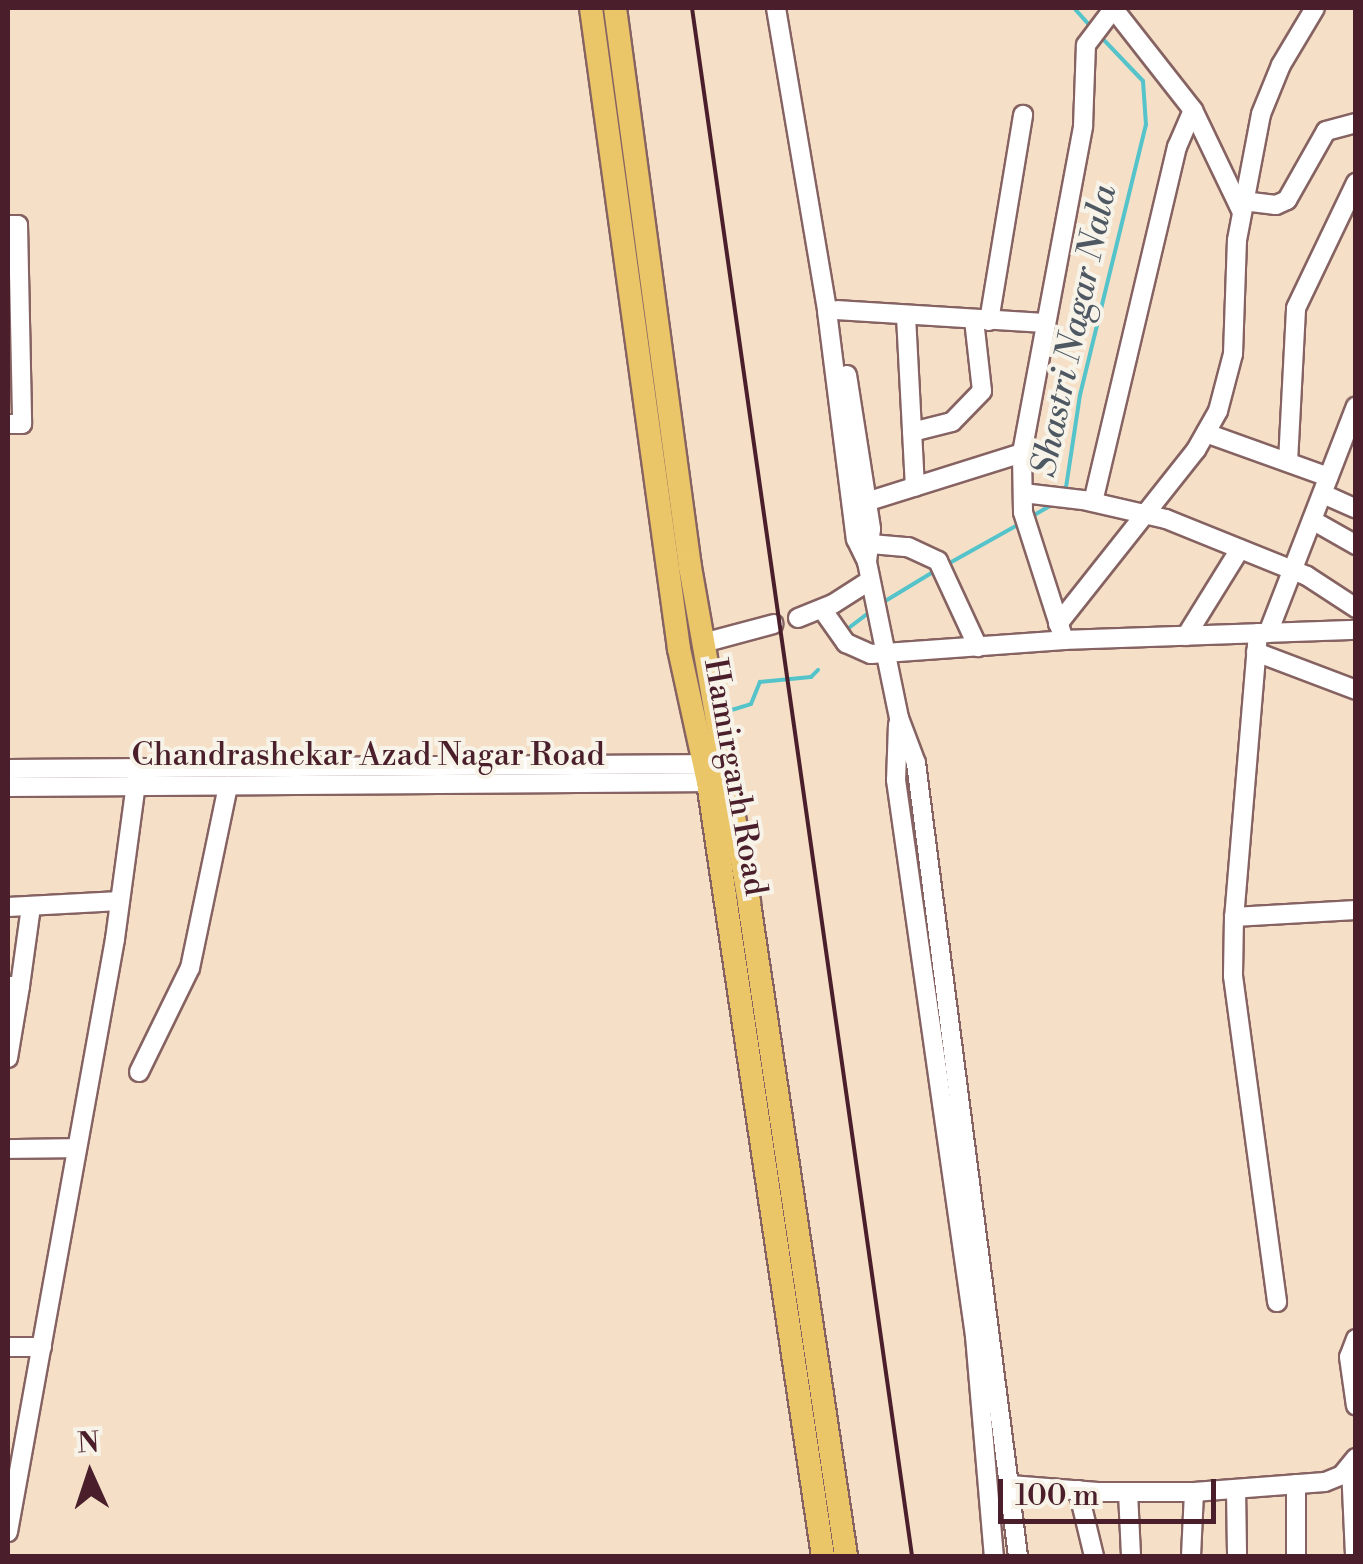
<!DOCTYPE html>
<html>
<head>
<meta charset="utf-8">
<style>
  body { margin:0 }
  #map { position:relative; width:1363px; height:1564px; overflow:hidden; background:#f5e0c7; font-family:"Libre Bodoni",serif }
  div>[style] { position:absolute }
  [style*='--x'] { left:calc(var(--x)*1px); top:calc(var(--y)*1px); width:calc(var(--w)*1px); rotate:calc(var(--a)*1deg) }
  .stream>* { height:4px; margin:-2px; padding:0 2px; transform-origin:2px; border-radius:2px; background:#55c3ca }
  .roads { filter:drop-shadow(2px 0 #866362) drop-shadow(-2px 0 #866362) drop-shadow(0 2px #866362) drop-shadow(0 -2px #866362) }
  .minor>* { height:18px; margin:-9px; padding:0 9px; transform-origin:9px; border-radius:9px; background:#fff }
  .major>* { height:22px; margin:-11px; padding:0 11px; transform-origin:11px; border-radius:11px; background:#ebc669 }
  .rail>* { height:4px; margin:-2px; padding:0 2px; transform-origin:2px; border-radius:2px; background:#4a1f2b }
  span { translate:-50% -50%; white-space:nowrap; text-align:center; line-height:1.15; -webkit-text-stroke:8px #f7f3e8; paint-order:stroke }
  .street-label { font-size:32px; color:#4a1f2b }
  .water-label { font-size:35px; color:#4e5863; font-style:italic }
  .frame { position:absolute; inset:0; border:10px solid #4a1f2b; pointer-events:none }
  .north { position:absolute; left:40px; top:1424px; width:100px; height:100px; -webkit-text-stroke:8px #f7f3e8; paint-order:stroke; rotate:357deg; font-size:28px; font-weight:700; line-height:40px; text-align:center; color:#4a1f2b }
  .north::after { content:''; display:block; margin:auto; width:35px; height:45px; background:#4a1f2b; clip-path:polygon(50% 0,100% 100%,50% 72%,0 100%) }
  .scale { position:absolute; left:998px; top:1479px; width:218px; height:45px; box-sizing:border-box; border:5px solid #4a1f2b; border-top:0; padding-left:12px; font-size:30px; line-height:35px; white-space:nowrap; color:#4a1f2b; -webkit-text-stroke:8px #f7f3e8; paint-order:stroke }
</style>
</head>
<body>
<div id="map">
  <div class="stream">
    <div style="--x:1074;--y:8;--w:27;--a:48"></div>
    <div style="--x:1065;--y:494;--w:100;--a:-81.4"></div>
    <div style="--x:1080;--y:395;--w:278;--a:-76.3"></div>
    <div style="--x:1146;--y:125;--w:44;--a:-93.9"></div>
    <div style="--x:1143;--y:81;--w:64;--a:-133.7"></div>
    <div style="--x:1029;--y:518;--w:30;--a:-30"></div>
    <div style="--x:946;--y:565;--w:86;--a:-29.2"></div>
    <div style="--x:882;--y:603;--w:66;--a:-31.3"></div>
    <div style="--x:846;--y:630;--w:30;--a:-37"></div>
    <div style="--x:725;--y:712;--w:27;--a:-17"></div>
    <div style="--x:751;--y:704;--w:24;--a:-68"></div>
    <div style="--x:760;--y:682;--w:51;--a:-5.6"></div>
    <div style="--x:811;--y:677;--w:10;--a:-45"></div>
  </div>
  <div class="roads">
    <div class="minor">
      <div style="--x:776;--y:8;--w:307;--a:80.4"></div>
      <div style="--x:827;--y:311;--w:230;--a:82.8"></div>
      <div style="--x:856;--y:539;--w:25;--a:64"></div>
      <div style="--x:867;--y:562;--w:159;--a:78.4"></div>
      <div style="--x:899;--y:718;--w:48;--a:69.3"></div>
      <div style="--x:916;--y:763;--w:800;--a:82.67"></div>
      <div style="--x:1113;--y:8;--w:130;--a:51.9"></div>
      <div style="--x:1193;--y:110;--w:111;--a:64.4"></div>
      <div style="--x:1243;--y:201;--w:33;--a:7"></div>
      <div style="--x:1276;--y:205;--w:12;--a:-24"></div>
      <div style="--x:1287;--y:200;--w:79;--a:-60.5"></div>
      <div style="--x:1326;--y:131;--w:31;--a:-15"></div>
      <div style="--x:8;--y:225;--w:10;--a:0"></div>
      <div style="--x:18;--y:225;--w:199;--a:88.8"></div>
      <div style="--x:22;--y:424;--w:14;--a:180"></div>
      <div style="--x:837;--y:310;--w:207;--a:3.6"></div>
      <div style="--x:906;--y:316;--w:171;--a:87"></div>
      <div style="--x:989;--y:321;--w:209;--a:-80.6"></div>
      <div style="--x:847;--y:375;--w:156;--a:81.1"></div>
      <div style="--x:871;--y:529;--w:33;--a:97"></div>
      <div style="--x:912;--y:432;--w:41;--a:-14"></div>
      <div style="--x:952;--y:422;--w:43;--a:-45.9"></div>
      <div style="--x:982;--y:391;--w:71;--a:-96.4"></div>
      <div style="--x:1206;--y:433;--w:130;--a:19.8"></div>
      <div style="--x:1288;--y:462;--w:154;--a:-87"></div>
      <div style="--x:1296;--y:308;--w:139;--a:-64.4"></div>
      <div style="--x:1023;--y:493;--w:60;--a:6.7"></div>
      <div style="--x:1083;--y:500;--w:85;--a:12.9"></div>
      <div style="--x:1166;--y:519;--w:152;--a:22"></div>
      <div style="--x:1307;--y:576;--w:59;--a:33.1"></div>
      <div style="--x:1323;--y:494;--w:36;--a:24"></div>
      <div style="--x:866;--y:502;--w:164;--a:-17.4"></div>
      <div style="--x:1093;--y:502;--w:365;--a:-76.7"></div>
      <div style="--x:1177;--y:147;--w:40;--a:-66.6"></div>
      <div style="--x:1312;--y:520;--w:51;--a:29.6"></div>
      <div style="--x:871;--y:544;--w:37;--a:5"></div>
      <div style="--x:908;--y:547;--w:33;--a:25"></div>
      <div style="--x:938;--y:561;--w:95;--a:65.1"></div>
      <div style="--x:822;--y:609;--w:42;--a:54.8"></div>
      <div style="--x:846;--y:643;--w:27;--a:24"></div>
      <div style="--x:871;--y:654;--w:194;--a:-4.1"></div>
      <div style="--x:1064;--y:640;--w:292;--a:-2"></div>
      <div style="--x:798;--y:618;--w:38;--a:-22"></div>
      <div style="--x:833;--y:604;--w:43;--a:-32.6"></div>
      <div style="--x:1058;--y:624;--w:222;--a:-51.6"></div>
      <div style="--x:1196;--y:450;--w:45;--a:-60.6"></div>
      <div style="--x:1218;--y:411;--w:59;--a:-75.3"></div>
      <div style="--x:1233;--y:354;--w:114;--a:-88"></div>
      <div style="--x:1237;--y:240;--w:128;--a:-79.2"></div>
      <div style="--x:1261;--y:114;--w:53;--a:-67.8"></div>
      <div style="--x:1281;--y:65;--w:66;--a:-59.2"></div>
      <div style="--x:1258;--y:633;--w:285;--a:94.8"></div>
      <div style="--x:1234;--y:917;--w:59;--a:91"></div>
      <div style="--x:1233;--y:976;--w:329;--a:82.3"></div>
      <div style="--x:1268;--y:633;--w:243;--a:-68.8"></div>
      <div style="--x:1186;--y:636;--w:102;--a:-58.2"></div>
      <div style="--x:1064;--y:640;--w:134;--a:-107.8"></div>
      <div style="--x:1023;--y:512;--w:59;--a:-91"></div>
      <div style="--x:1022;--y:453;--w:333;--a:-79.4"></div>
      <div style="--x:1083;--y:126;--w:81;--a:-87.9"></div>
      <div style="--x:1086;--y:45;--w:46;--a:-52.9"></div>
      <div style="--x:703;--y:643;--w:73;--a:-15"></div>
      <div style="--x:1256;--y:652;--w:107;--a:20.8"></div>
      <div style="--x:898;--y:724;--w:56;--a:92"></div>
      <div style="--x:896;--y:780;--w:562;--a:81.91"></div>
      <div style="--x:975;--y:1336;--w:221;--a:85.1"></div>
      <div style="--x:8;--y:769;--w:709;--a:-0.4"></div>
      <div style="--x:8;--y:787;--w:710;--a:-0.4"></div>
      <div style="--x:8;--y:907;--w:112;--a:-3.1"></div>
      <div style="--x:1234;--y:917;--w:122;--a:-3.3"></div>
      <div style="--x:8;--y:986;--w:12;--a:0"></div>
      <div style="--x:20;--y:986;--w:80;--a:-82.1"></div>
      <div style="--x:8;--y:1058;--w:73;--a:-80.5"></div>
      <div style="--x:139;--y:1072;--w:116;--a:-63.9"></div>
      <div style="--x:190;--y:968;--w:186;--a:-78.2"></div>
      <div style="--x:8;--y:1149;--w:68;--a:-0.8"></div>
      <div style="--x:1356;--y:1339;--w:19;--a:111"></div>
      <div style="--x:1349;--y:1357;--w:49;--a:81.9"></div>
      <div style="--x:8;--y:1347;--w:34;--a:0"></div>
      <div style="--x:1351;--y:1467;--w:89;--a:87.4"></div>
      <div style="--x:1296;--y:1484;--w:72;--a:90"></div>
      <div style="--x:1010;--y:1485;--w:88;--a:4.5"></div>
      <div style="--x:1098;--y:1492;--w:96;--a:0"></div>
      <div style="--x:1194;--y:1492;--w:131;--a:-4.4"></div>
      <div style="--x:1325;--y:1482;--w:18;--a:-22"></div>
      <div style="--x:1342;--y:1475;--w:22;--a:-51"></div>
      <div style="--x:1236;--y:1489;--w:67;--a:89.1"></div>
      <div style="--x:1078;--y:1490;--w:68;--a:76.4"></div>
      <div style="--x:1128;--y:1492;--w:64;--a:87.3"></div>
      <div style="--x:8;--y:1532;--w:603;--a:-79.77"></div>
      <div style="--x:115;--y:939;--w:173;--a:-82.3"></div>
      <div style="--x:1191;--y:1556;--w:64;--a:-87.3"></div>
    </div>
    <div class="major">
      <div style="--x:591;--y:8;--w:647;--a:82.18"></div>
      <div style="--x:679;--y:649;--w:136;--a:77.7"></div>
      <div style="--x:708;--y:782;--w:782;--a:81.55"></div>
      <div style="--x:615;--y:8;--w:564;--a:82.36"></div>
      <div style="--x:690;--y:567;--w:341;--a:80"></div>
      <div style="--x:749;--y:903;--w:660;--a:81.55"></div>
    </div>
  </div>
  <div class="rail">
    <div style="--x:692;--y:8;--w:1564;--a:81.91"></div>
  </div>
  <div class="street-label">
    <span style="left:368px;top:755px">Chandrashekar Azad Nagar Road</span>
    <span style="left:735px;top:777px;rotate:80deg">Hamirgarh Road</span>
  </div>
  <div class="water-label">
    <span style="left:1075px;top:331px;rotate:-78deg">Shastri Nagar Nala</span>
  </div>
  <div class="frame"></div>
  <div class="north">N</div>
  <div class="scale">100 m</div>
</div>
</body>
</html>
